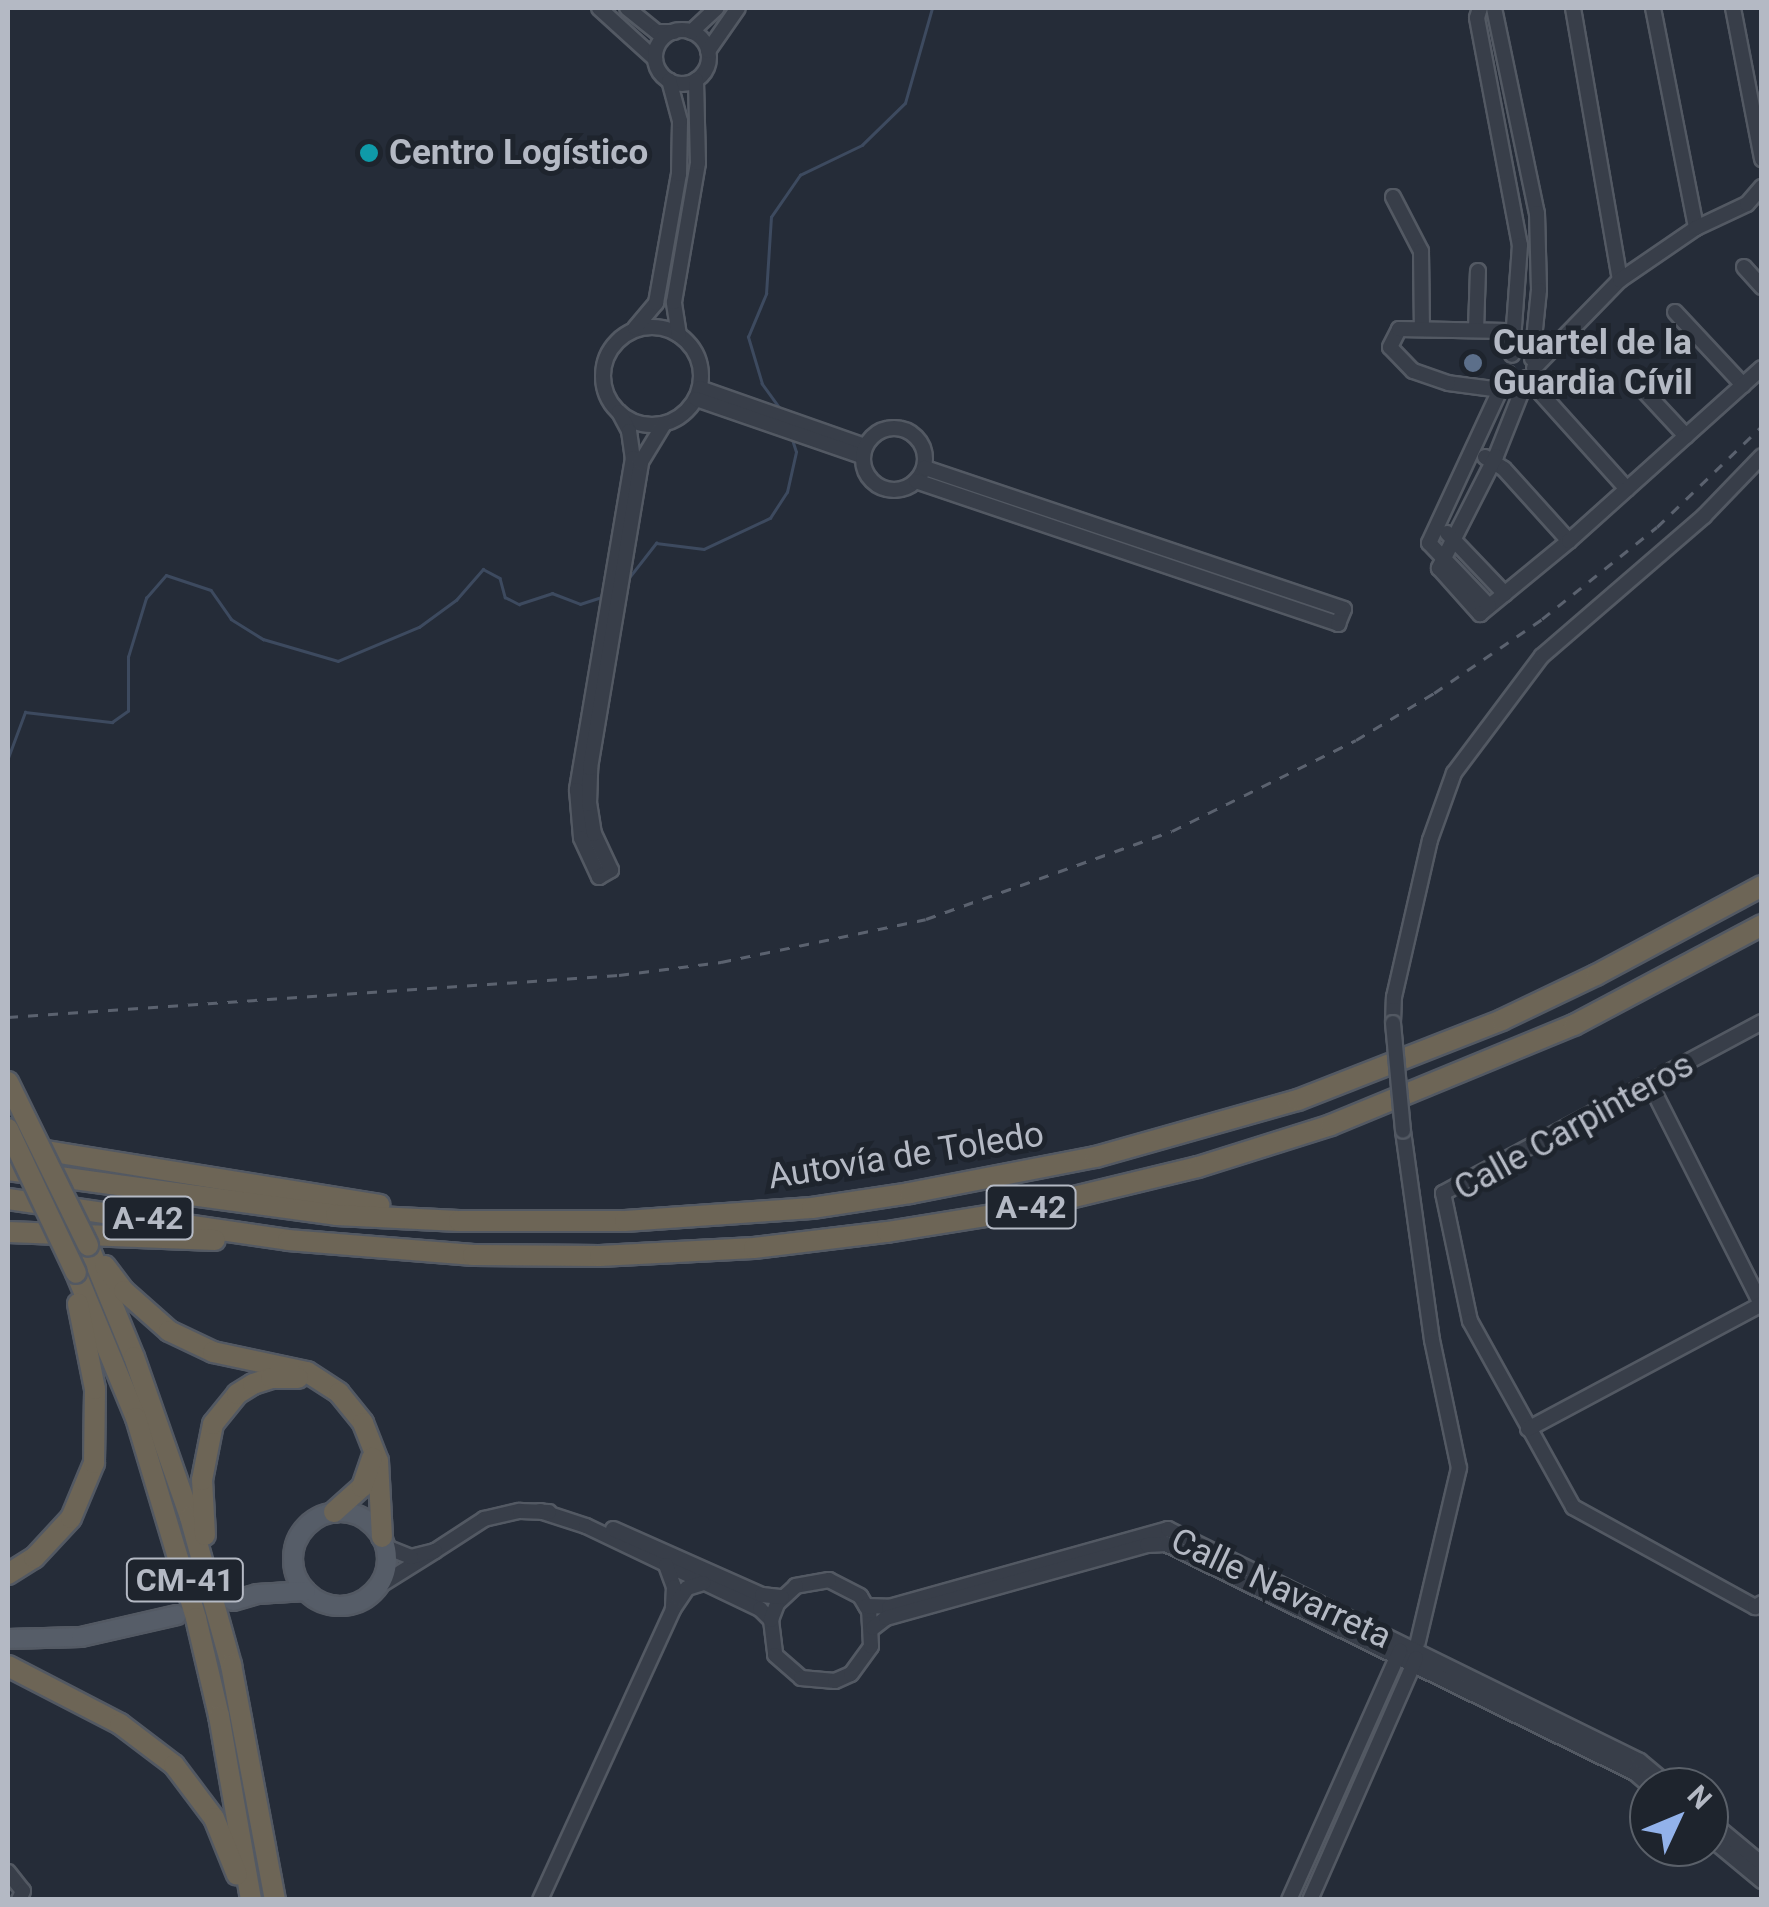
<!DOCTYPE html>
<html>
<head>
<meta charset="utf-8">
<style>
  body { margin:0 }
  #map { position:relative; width:1769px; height:1907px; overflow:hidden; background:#252c38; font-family:Roboto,sans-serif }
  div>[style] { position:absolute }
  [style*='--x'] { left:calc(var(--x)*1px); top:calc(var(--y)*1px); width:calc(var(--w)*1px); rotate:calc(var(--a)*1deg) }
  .stream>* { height:2.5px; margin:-1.25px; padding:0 1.25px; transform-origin:1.25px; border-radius:1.25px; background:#3d4a5f }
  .roads { filter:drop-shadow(2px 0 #535963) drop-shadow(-2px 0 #535963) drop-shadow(0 2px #535963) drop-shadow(0 -2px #535963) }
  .minor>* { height:14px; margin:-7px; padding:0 7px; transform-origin:7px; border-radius:7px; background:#383e49 }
  .minor>.ring { margin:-7px; padding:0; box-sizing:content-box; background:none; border:14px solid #383e49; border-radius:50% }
  .major>* { height:18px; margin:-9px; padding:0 9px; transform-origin:9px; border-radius:9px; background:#565d68 }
  .major>.ring { margin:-9px; padding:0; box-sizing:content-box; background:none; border:18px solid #565d68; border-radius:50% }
  .highway>* { height:20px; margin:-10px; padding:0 10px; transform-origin:10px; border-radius:10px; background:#6d6556 }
  .rail>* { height:2.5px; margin-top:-1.25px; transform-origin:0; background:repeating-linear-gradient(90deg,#5b626f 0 10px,transparent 0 20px) }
  .bridges { filter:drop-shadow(2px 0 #535963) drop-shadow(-2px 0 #535963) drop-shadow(0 2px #535963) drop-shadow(0 -2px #535963) }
  .minor-bridge>* { height:14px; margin:-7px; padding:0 7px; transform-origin:7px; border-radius:7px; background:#383e49 }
  .highway-bridge>* { height:20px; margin:-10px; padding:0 10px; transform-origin:10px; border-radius:10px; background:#6d6556 }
  .dots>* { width:28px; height:28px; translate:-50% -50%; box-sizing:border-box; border:5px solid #1e242d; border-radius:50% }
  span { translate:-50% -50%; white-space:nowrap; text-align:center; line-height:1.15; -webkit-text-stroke:10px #1e242d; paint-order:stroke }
  .shield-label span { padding:2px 8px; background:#1e242d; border:2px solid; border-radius:8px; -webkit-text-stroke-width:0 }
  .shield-label { font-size:32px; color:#b4b9c4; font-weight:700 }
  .poi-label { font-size:35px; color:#b4b9c4; font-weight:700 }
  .left { translate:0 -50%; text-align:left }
  .street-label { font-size:35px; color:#b4b9c4 }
  .frame { position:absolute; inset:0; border:10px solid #b4b9c4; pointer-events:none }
  .north { position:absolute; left:1629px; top:1767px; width:100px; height:100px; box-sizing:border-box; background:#1e242d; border:2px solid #5a6069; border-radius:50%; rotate:46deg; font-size:28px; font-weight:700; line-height:40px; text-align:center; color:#b4b9c4 }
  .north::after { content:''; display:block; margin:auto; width:35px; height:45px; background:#92b2ea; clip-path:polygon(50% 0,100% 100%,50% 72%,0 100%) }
</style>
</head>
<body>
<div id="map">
  <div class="stream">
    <div style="--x:780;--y:409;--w:31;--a:-126"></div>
    <div style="--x:762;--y:384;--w:49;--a:-106.6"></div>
    <div style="--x:748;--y:337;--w:47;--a:-67.3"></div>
    <div style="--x:766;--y:294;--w:77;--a:-86.3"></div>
    <div style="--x:771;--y:217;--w:51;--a:-55.4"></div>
    <div style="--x:800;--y:175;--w:69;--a:-25.8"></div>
    <div style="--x:862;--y:145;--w:60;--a:-44.3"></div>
    <div style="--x:905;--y:103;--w:99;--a:-74.1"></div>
    <div style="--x:628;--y:579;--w:46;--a:-52.1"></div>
    <div style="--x:656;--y:543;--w:48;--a:7.1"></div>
    <div style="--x:704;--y:549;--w:73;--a:-25.2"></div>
    <div style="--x:770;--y:518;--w:31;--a:-57"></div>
    <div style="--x:787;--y:492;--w:41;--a:-77.3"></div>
    <div style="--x:796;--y:452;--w:13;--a:-108"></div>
    <div style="--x:8;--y:758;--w:49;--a:-69.7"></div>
    <div style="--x:25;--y:712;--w:88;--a:6.6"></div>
    <div style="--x:112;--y:722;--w:19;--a:-35"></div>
    <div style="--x:128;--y:711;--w:54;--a:-90"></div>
    <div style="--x:128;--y:657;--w:62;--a:-73"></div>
    <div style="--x:146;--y:598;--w:30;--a:-49"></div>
    <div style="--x:166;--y:575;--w:47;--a:18.4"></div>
    <div style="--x:211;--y:590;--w:35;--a:55"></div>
    <div style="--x:231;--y:619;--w:38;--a:32"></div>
    <div style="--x:263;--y:639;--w:78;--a:16.3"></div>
    <div style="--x:338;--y:661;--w:88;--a:-22.8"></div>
    <div style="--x:419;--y:627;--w:46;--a:-36.1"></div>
    <div style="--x:456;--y:600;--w:41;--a:-48.9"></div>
    <div style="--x:483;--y:569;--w:19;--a:28"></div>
    <div style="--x:500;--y:578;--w:20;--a:75"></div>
    <div style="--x:505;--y:597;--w:16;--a:27"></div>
    <div style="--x:519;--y:604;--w:35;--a:-18"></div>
    <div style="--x:552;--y:593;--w:30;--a:21"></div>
    <div style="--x:580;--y:604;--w:23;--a:-18"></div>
  </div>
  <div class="roads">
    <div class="minor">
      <div style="--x:599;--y:8;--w:76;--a:42.3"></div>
      <div style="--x:627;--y:8;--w:38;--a:39"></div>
      <div style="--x:657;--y:32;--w:17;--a:0"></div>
      <div style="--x:1480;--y:8;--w:10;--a:107"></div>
      <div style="--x:1477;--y:18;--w:231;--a:79.3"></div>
      <div style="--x:1520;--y:245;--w:110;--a:94.2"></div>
      <div style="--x:1494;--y:8;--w:209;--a:78.2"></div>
      <div style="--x:1537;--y:213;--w:77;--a:88.5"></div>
      <div style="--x:1539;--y:290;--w:69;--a:95.8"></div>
      <div style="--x:1573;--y:8;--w:276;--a:80.2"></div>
      <div style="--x:1653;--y:8;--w:224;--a:78.9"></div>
      <div style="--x:1733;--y:8;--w:154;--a:79.1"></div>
      <div class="ring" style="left:655px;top:30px;width:40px;height:40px"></div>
      <div style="--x:691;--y:32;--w:35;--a:-43"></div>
      <div style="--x:708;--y:51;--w:52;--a:-55.1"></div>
      <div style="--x:1393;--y:197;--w:61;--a:62.6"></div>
      <div style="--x:1421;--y:251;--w:78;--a:89.3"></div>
      <div style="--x:1744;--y:267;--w:27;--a:48"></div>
      <div style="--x:1675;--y:312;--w:100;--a:47"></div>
      <div class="ring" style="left:603px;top:327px;width:84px;height:84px"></div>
      <div style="--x:635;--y:328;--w:33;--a:-50"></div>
      <div style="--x:656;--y:303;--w:131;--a:-79.9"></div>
      <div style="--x:679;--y:174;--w:53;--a:-88.9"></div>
      <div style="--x:680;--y:121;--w:42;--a:-105"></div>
      <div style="--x:1476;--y:330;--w:59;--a:-88.1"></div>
      <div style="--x:679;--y:335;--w:33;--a:-99"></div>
      <div style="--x:674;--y:302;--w:141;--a:-80.2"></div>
      <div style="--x:698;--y:163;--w:83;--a:-91.4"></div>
      <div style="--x:1534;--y:368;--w:123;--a:-45.7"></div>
      <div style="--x:1620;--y:280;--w:92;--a:-34.4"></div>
      <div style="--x:1696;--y:228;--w:56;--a:-25.2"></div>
      <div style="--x:1747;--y:204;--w:23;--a:-49"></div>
      <div style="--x:1633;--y:379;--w:78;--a:47.1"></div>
      <div style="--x:700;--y:388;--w:175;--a:19.4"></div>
      <div style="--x:1501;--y:390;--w:53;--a:-172.5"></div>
      <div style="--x:1448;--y:383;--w:37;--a:-161"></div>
      <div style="--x:1413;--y:371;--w:33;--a:-134"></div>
      <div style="--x:1390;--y:347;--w:20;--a:-63"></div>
      <div style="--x:1399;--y:329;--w:108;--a:1.1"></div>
      <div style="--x:696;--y:399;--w:176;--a:19"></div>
      <div style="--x:619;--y:412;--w:21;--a:62"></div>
      <div style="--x:629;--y:431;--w:27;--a:82"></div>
      <div style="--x:633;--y:458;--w:337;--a:99.6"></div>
      <div style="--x:577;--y:790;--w:48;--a:85.2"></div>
      <div style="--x:581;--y:838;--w:43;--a:65.2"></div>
      <div style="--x:599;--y:877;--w:14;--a:-30"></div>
      <div style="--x:611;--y:870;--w:40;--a:-115"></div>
      <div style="--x:594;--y:834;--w:30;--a:-99"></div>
      <div style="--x:589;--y:804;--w:36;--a:-88"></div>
      <div style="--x:590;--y:768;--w:310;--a:-80.5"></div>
      <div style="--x:641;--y:462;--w:44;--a:-58.8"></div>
      <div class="ring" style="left:863px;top:428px;width:48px;height:48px"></div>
      <div style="--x:1485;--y:457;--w:22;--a:32"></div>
      <div style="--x:1504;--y:469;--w:97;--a:47.9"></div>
      <div style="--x:916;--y:481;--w:446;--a:18.7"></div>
      <div style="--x:1338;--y:624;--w:16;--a:-68"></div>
      <div style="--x:1344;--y:609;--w:443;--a:-161.4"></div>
      <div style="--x:1627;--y:489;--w:149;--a:-132"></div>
      <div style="--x:1527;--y:378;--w:84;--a:111.7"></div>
      <div style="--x:1496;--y:456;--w:126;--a:117"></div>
      <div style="--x:1439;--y:568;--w:62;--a:48.3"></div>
      <div style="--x:1480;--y:614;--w:115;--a:-39.4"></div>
      <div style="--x:1569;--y:541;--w:259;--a:-41.9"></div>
      <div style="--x:1447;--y:533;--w:84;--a:46.4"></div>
      <div style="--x:1489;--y:606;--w:87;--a:-133.6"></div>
      <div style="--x:1429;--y:543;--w:187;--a:-65.1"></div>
      <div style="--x:1762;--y:1022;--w:362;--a:151.8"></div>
      <div style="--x:1443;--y:1193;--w:131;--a:78.1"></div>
      <div style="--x:1470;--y:1321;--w:213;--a:61"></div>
      <div style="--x:1573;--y:1507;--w:208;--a:28.8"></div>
      <div style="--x:1755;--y:1607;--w:8;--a:-30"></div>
      <div style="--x:1393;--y:1023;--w:26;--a:-88"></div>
      <div style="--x:1394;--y:997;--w:161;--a:-77.1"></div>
      <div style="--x:1430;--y:840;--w:71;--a:-70.3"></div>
      <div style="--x:1454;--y:773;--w:146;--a:-53.1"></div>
      <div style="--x:1542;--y:656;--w:214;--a:-40.8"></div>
      <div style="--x:1704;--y:516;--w:83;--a:-46"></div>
      <div style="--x:1650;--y:1084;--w:246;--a:63.2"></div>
      <div style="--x:1403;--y:1131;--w:211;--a:82.1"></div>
      <div style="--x:1432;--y:1340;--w:131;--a:78.1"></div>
      <div style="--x:1459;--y:1468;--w:179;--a:103.3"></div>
      <div style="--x:1528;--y:1429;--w:265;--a:-28.1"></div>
      <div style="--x:540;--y:1511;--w:48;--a:18.1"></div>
      <div style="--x:586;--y:1526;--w:193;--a:25.5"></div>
      <div style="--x:760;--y:1609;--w:16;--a:45"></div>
      <div style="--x:771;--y:1620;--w:35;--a:83"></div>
      <div style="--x:775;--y:1655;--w:35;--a:41"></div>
      <div style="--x:801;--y:1678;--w:34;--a:5"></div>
      <div style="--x:835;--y:1681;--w:17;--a:-24"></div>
      <div style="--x:851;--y:1674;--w:34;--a:-54"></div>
      <div style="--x:871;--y:1646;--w:35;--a:-93"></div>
      <div style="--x:869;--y:1611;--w:17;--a:-121"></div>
      <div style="--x:860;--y:1596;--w:35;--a:-153"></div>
      <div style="--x:829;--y:1580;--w:34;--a:170"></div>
      <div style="--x:796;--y:1586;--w:26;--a:137"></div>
      <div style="--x:777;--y:1604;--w:17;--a:111"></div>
      <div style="--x:613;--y:1529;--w:163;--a:23.9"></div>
      <div style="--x:762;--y:1595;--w:20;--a:6"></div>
      <div style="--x:435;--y:1551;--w:59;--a:-33.1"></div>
      <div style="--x:484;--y:1519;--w:37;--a:-13"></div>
      <div style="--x:520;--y:1511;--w:29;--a:2"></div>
      <div style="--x:666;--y:1565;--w:23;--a:70"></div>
      <div style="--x:674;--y:1587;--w:22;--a:93"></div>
      <div style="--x:673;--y:1609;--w:25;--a:-56"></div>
      <div style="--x:687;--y:1588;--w:17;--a:-17"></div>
      <div style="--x:379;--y:1586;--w:66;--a:-32"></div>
      <div style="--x:435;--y:1551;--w:25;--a:166"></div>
      <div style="--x:411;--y:1557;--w:27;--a:-158"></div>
      <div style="--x:866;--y:1606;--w:23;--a:2"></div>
      <div style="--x:889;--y:1607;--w:290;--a:-15.6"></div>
      <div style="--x:1168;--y:1529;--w:526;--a:26.18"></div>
      <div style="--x:1640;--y:1761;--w:40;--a:40"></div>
      <div style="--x:873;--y:1628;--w:16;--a:-38"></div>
      <div style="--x:886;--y:1618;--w:271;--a:-15.6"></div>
      <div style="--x:1147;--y:1545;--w:19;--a:-3"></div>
      <div style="--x:1166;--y:1544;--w:522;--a:26.03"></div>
      <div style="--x:1635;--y:1773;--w:21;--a:41"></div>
      <div style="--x:1709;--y:1820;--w:69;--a:39.7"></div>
      <div style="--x:1709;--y:1837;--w:69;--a:39.7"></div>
      <div style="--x:8;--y:1872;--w:24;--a:52"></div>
      <div style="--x:23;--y:1891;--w:10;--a:114"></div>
      <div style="--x:540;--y:1900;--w:320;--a:-65.4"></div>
      <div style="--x:1289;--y:1900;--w:273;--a:-66"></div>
      <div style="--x:1310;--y:1900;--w:264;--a:-66.3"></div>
    </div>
    <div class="major">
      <div class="ring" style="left:293px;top:1512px;width:76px;height:76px"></div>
      <div style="--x:233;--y:1601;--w:25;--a:-16"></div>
      <div style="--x:257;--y:1594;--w:49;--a:-3.5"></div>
      <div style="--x:8;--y:1639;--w:73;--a:-1.6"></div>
      <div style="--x:81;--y:1637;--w:98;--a:-12.9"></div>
    </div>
    <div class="highway">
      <div style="--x:28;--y:1148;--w:356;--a:9.2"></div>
      <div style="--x:8;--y:1170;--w:331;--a:7.8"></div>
      <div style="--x:336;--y:1215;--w:123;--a:2.8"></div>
      <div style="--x:459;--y:1221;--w:166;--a:0"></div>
      <div style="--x:625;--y:1221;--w:187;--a:-4"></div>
      <div style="--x:812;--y:1208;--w:99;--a:-8.7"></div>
      <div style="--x:910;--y:1193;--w:189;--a:-11"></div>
      <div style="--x:1096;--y:1157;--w:210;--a:-15.8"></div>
      <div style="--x:1298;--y:1100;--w:219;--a:-21.4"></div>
      <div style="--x:1502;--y:1020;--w:104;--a:-25.6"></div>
      <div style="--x:1596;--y:975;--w:188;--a:-28.2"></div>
      <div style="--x:8;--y:1199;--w:283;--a:8.3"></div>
      <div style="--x:288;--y:1240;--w:186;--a:4.6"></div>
      <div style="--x:473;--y:1255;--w:127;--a:0.5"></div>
      <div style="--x:600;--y:1256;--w:154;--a:-3"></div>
      <div style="--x:754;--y:1248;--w:134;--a:-6.9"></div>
      <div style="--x:887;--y:1232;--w:131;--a:-9.2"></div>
      <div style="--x:1016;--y:1211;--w:187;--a:-13.6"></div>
      <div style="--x:1198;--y:1167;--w:139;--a:-17.5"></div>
      <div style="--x:1331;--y:1125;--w:263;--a:-22.4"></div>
      <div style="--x:1574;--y:1025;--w:213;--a:-28"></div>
      <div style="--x:8;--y:1232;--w:207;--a:2.2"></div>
      <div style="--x:88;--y:1245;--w:121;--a:67.7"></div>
      <div style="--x:134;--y:1357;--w:170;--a:70.7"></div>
      <div style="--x:190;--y:1517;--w:154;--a:74.5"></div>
      <div style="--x:231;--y:1665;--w:239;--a:79.4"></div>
      <div style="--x:105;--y:1266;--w:31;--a:53"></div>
      <div style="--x:124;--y:1291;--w:60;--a:41.6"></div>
      <div style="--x:169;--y:1331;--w:49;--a:25.5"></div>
      <div style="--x:213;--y:1352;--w:96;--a:12"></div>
      <div style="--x:307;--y:1372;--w:38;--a:33"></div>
      <div style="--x:339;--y:1393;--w:38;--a:51"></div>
      <div style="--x:363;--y:1423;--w:41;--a:68.5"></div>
      <div style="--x:378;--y:1461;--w:76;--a:87"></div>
      <div style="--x:76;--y:1273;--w:157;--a:67.5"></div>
      <div style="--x:136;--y:1418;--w:209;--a:73.3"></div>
      <div style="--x:196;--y:1618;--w:101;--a:76.8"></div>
      <div style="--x:219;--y:1716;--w:187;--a:80.1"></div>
      <div style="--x:334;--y:1512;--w:38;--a:-42"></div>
      <div style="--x:362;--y:1487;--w:31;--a:-71"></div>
      <div style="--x:205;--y:1535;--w:55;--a:-93.1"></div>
      <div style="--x:202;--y:1480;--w:57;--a:-78.9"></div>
      <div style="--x:213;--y:1424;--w:38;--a:-51"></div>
      <div style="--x:237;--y:1394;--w:19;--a:-32"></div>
      <div style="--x:253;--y:1384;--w:19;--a:-18"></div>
      <div style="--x:271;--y:1378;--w:27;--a:0"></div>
      <div style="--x:8;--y:1574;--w:31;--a:-32"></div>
      <div style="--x:34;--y:1558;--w:54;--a:-47.2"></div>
      <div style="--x:71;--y:1518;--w:60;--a:-67.3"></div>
      <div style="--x:94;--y:1463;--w:74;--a:-89.2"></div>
      <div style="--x:95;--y:1389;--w:87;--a:-101.3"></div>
      <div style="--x:8;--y:1666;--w:126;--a:27.4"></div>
      <div style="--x:120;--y:1724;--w:68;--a:37.2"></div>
      <div style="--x:174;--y:1765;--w:66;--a:53"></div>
      <div style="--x:214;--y:1818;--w:61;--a:68"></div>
    </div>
  </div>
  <div class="rail">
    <div style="--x:8;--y:1017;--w:612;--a:-3.93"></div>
    <div style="--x:619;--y:975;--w:103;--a:-7.3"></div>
    <div style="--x:721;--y:962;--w:209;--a:-11.8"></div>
    <div style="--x:926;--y:919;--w:261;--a:-19.7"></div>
    <div style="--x:1172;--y:831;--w:205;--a:-26.3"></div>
    <div style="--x:1356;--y:740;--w:91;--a:-31.1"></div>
    <div style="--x:1434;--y:693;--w:131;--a:-34.4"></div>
    <div style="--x:1542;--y:619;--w:147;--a:-38.7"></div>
    <div style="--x:1657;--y:527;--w:146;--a:-43.9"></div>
  </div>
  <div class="bridges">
    <div class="minor-bridge">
      <div style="--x:1393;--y:1023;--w:108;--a:84.7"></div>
    </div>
    <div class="highway-bridge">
      <div style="--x:8;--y:1082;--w:182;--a:63.9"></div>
      <div style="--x:8;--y:1129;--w:159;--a:64.7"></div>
    </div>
  </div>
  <div class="dots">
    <div style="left:369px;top:153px;background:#0f9aa8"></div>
    <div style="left:1473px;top:363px;background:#5c6f8a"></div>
  </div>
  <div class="shield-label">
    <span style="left:1031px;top:1207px">A-42</span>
    <span style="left:148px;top:1218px">A-42</span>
    <span style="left:185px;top:1580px">CM-41</span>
  </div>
  <div class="poi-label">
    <span class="left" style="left:389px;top:153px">Centro Logístico</span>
    <span class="left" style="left:1493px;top:363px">Cuartel de la<br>Guardia Cívil</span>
  </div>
  <div class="street-label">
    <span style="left:1574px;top:1127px;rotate:-29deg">Calle Carpinteros</span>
    <span style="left:906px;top:1156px;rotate:-9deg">Autovía de Toledo</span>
    <span style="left:1281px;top:1589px;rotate:25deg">Calle Navarreta</span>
  </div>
  <div class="frame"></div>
  <div class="north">N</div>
</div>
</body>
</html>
